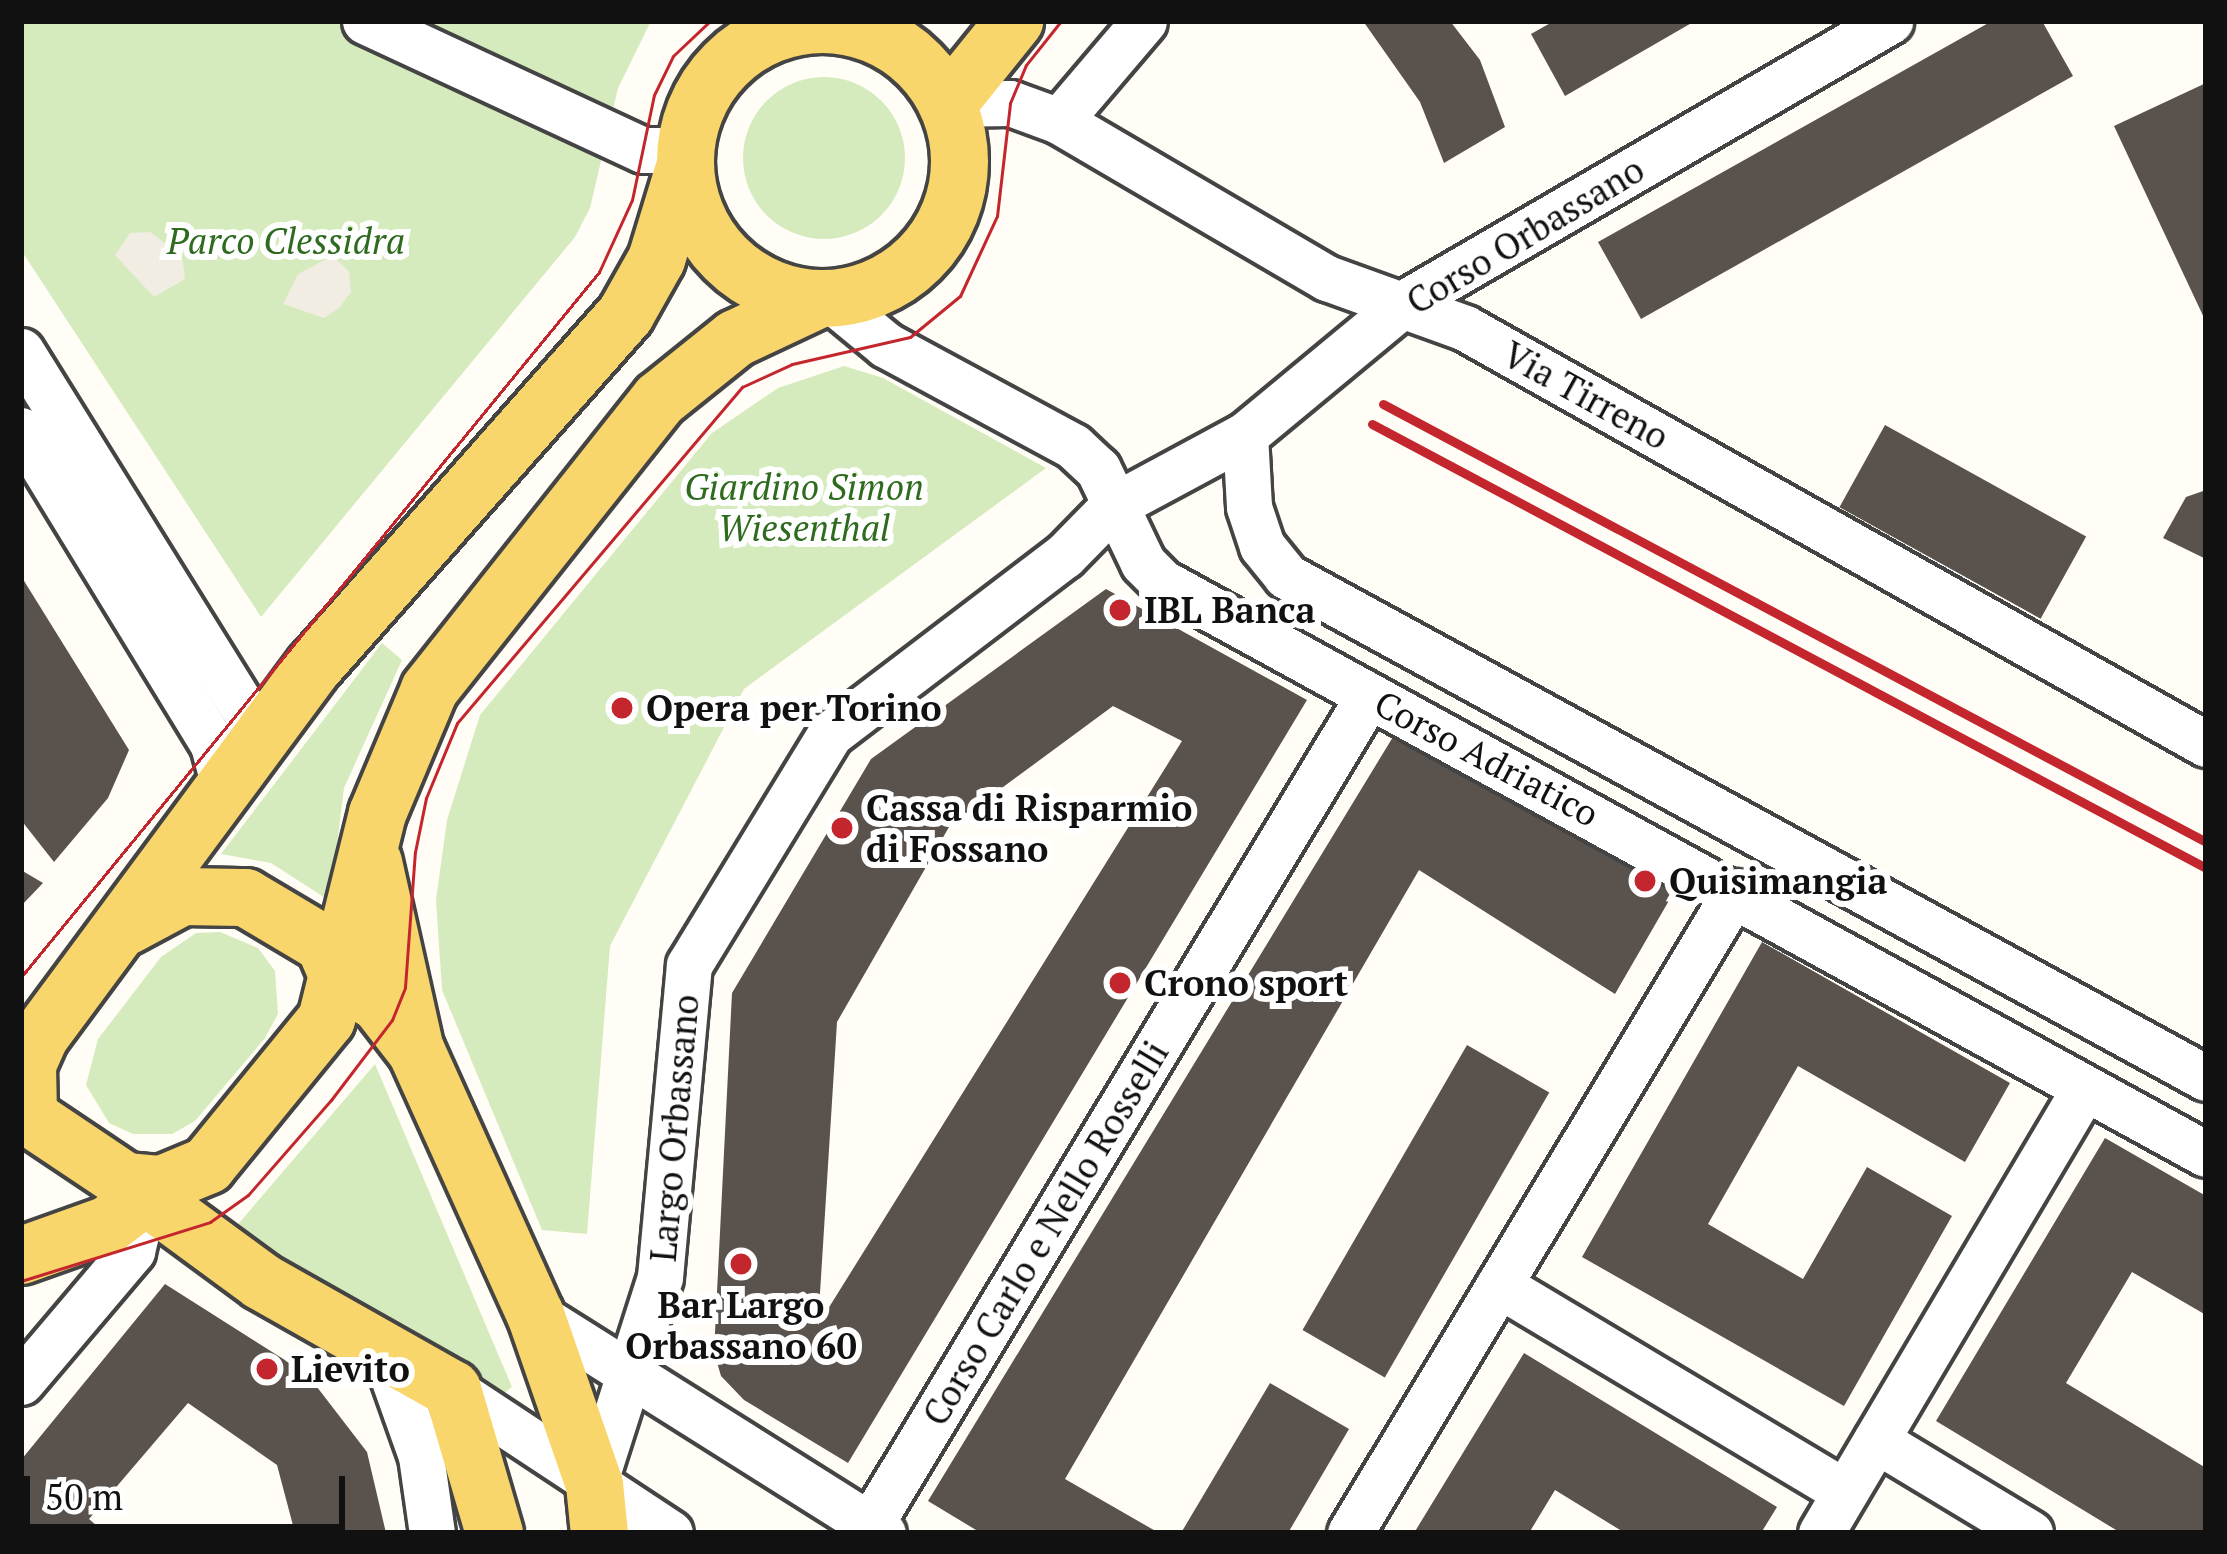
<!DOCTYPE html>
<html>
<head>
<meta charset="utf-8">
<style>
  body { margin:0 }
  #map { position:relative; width:2227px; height:1554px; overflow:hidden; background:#fffdf5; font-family:"PT Serif",serif }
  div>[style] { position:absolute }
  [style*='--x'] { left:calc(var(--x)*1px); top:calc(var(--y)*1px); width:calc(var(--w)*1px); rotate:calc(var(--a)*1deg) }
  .green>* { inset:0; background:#d5ebbd }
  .round { border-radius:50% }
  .plaza>* { inset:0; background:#f1ede2 }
  .building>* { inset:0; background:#5a524d; transform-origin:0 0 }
  .roads { filter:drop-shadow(3px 0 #444) drop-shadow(-3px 0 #444) drop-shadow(0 3px #444) drop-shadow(0 -3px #444) }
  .minor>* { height:45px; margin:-22.5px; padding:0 22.5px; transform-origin:22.5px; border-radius:22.5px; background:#fff }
  .major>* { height:57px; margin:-28.5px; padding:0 28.5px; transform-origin:28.5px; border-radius:28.5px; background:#f9d66b }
  .major>.ring { margin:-28.5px; padding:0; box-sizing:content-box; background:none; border:57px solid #f9d66b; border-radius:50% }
  .tram>* { height:3px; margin:-1.5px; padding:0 1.5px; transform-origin:1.5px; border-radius:1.5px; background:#c4262e }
  .rail>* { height:9px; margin:-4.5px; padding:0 4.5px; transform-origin:4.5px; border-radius:4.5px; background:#c4262e }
  .dots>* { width:33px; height:33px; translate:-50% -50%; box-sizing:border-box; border:6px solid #fff; border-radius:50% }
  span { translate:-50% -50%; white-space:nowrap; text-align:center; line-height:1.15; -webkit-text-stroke:12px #fff; paint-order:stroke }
  .street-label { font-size:36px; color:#111 }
  .park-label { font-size:36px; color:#2f6b1f; font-style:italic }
  .poi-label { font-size:36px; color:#111; font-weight:700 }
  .left { translate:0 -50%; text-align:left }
  .frame { position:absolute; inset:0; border:24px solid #111; pointer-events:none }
  .scale { position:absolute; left:24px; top:1476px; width:321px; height:54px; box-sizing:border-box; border:6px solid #111; border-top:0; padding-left:15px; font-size:36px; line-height:42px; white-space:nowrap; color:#111; -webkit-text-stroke:9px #fff; paint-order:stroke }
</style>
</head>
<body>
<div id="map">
  <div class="green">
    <div style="clip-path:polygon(21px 21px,651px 21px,618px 88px,590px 208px,575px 237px,261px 617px,21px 250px)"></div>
    <div class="round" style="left:743px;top:77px;width:162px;height:162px"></div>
    <div style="clip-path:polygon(844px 366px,883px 378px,1046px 468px,744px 689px,610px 946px,587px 1234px,542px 1230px,442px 990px,436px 900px,447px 820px,480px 715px,712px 433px,778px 388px)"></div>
    <div style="clip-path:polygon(382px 643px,402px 660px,344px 788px,330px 901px,271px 863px,221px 854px)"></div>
    <div style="clip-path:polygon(220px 932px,258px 948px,275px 971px,278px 1014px,265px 1038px,195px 1121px,172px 1134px,133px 1134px,109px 1123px,86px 1085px,98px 1039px,161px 957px,196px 933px)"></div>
    <div style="clip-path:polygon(375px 1064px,512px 1387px,500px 1396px,234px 1229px)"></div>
  </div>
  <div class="plaza">
    <div style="clip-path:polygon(150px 232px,182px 256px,185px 279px,154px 297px,115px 255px,130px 233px)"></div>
    <div style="clip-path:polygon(332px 256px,349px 271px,351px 292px,339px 308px,324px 318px,283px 304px,298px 274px)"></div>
  </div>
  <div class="building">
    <div style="clip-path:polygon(1363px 21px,1450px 21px,1480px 60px,1505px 127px,1444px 163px,1420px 102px)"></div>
    <div style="clip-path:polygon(1554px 21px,1695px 21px,1565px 96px,1531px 34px)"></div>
    <div style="clip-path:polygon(1992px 21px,2042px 21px,2073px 76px,1641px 319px,1598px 242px)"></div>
    <div style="clip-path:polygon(2206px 83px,2206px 322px,2114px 126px)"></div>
    <div style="left:1885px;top:425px;width:230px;height:94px;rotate:29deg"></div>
    <div style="clip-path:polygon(2206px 490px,2206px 559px,2163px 538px,2186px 497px)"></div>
    <div style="clip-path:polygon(21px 576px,129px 750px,108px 798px,54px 862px,21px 820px)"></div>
    <div style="clip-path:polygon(evenodd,1106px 589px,1307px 700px,848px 1463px,744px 1400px,721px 1376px,714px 1352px,732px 993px,871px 759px,1106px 589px,1113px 706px,1182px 741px,818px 1325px,837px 1022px,949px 827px,1113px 706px)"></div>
    <div style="clip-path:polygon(1396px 732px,1678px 885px,1615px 994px,1419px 870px,1065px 1479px,1159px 1533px,981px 1533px,928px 1501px)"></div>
    <div style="clip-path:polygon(21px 870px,43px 883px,21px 906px)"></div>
    <div style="clip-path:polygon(1762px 942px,2010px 1083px,1965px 1162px,1798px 1066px,1708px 1224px,1803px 1279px,1867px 1167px,1952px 1216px,1844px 1406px,1582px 1257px)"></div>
    <div style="left:1467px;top:1045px;width:95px;height:329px;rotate:30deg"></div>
    <div style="clip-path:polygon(2105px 1138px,2206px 1196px,2206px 1315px,2132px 1272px,2066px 1383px,2206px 1468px,2206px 1533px,2121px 1533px,1936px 1421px)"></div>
    <div style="clip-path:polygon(165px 1284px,307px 1374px,367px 1452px,386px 1533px,295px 1533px,277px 1465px,188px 1403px,89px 1519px,105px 1533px,21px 1533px,21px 1460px)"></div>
    <div style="clip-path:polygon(1524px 1353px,1777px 1507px,1761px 1533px,1625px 1533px,1555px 1490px,1529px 1533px,1414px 1533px)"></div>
    <div style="clip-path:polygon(1270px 1383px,1349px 1429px,1288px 1533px,1181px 1533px)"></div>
  </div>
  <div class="roads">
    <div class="minor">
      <div style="--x:365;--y:21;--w:306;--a:24.9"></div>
      <div style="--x:643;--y:150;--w:42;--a:0"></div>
      <div style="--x:814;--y:21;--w:4;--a:56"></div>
      <div style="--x:947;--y:104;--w:63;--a:-0.9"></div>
      <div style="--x:1010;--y:103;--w:52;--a:20.2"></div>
      <div style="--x:1059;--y:121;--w:311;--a:30.4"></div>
      <div style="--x:1327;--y:278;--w:147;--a:19.9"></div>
      <div style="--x:1465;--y:328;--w:850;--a:29.31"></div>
      <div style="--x:1059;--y:121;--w:131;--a:-49.6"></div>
      <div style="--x:829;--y:298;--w:74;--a:39.5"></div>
      <div style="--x:886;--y:345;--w:213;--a:28.4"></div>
      <div style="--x:1073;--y:446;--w:34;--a:43"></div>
      <div style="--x:1098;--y:469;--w:104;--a:64.4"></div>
      <div style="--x:1143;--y:563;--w:27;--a:45"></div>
      <div style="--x:1162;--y:582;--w:1190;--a:28.72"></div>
      <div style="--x:21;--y:351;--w:450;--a:58.1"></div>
      <div style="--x:21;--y:430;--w:369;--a:58.6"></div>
      <div style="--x:213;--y:745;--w:39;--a:75"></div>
      <div style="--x:1245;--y:435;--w:72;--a:86.8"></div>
      <div style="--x:1249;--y:507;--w:41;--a:71.6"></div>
      <div style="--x:1262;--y:546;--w:38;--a:51"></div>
      <div style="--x:1286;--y:576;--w:1048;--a:28.62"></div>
      <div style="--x:1499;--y:1285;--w:403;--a:30.9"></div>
      <div style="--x:535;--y:1314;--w:411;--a:32.2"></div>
      <div style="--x:384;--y:1352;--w:110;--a:70.4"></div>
      <div style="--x:421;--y:1456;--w:78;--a:81.9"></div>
      <div style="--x:21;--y:1382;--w:172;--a:-49.7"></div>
      <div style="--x:132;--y:1251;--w:56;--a:-76.5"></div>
      <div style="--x:452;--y:1389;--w:261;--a:33.4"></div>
      <div style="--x:1876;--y:1440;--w:180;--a:31.1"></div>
      <div style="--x:594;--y:1484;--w:217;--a:-72.3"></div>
      <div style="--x:660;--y:1277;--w:313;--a:-84.7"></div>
      <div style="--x:689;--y:965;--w:271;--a:-58.6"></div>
      <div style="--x:830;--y:734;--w:294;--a:-37.3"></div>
      <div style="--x:1064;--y:556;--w:70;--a:-45.6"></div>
      <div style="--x:1113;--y:506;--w:150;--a:-28.3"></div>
      <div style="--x:1245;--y:435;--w:209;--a:-39.6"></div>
      <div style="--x:1406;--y:302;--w:560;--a:-30.14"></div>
      <div style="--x:870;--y:1525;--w:968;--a:-58.99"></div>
      <div style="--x:1350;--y:1533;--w:748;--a:-59.01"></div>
      <div style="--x:1821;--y:1533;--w:516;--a:-59.36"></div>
    </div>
    <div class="major">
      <div class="ring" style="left:685px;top:24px;width:217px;height:217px"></div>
      <div style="--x:947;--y:104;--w:107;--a:-51.1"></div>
      <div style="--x:684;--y:167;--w:96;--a:106.9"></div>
      <div style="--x:656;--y:259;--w:63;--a:119.4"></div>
      <div style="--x:625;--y:314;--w:469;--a:131.5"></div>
      <div style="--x:314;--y:665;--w:460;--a:126.5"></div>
      <div style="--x:40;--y:1035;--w:32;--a:114"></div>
      <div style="--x:27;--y:1064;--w:52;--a:88.9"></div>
      <div style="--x:28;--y:1116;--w:117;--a:33.8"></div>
      <div style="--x:125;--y:1181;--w:36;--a:5"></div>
      <div style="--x:161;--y:1184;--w:50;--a:-22.4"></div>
      <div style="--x:207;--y:1165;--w:188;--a:-50.8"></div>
      <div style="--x:326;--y:1019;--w:212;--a:-76.1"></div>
      <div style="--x:377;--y:813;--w:134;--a:-67.2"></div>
      <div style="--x:429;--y:689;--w:370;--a:-51.6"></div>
      <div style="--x:659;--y:399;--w:97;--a:-38.8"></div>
      <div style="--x:735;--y:338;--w:94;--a:-25.2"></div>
      <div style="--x:373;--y:862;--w:183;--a:77.4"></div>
      <div style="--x:126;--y:926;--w:64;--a:-28.2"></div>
      <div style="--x:182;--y:896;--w:63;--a:0.9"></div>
      <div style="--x:245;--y:897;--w:92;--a:30.7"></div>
      <div style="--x:324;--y:944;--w:39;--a:67"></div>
      <div style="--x:339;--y:980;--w:45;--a:29.4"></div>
      <div style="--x:378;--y:1002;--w:62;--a:52.2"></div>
      <div style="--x:416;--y:1051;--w:289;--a:65.7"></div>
      <div style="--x:535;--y:1314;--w:180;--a:70.9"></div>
      <div style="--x:594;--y:1484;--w:49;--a:84.2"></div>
      <div style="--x:125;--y:1181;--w:169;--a:36.3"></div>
      <div style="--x:261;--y:1281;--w:219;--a:29.5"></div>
      <div style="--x:452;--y:1389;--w:150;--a:73.7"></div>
      <div style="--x:21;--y:1255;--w:92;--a:-19.6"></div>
      <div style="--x:108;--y:1224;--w:66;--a:-37"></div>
    </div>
  </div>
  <div class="tram">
    <div style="--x:21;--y:977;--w:912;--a:-50.65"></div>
    <div style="--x:599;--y:272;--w:79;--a:-65.4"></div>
    <div style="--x:632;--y:200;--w:107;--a:-78.2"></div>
    <div style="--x:654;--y:95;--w:43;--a:-64"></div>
    <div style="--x:673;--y:56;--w:51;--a:-43.4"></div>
    <div style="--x:21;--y:1281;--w:198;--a:-17.3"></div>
    <div style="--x:210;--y:1222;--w:47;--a:-35.4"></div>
    <div style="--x:248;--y:1195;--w:126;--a:-48.9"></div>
    <div style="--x:331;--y:1100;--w:101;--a:-52.7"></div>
    <div style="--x:392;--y:1020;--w:35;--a:-68"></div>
    <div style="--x:405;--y:987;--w:135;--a:-85.8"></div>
    <div style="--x:415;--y:852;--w:55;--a:-78.5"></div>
    <div style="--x:426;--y:798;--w:81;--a:-67.5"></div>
    <div style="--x:457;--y:723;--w:441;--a:-49.7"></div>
    <div style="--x:742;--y:387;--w:55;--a:-24.7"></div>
    <div style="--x:792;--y:364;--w:121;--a:-12.9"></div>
    <div style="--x:910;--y:337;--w:65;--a:-39.4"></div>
    <div style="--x:960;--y:296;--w:88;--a:-65.2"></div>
    <div style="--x:997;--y:216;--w:114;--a:-83.4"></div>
    <div style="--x:1010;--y:103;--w:41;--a:-67.2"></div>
    <div style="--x:1026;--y:65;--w:56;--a:-51.5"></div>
  </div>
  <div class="rail">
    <div style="--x:1383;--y:404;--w:932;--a:28.02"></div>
    <div style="--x:1372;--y:424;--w:945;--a:28.03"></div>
  </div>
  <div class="dots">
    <div style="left:1120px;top:610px;background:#c4262e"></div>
    <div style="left:622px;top:708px;background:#c4262e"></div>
    <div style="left:842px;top:828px;background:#c4262e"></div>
    <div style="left:1645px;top:881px;background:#c4262e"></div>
    <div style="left:1120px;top:983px;background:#c4262e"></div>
    <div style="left:741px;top:1264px;background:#c4262e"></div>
    <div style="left:267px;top:1369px;background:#c4262e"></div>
  </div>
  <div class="street-label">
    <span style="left:1525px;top:235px;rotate:-31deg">Corso Orbassano</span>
    <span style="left:1586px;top:395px;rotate:29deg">Via Tirreno</span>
    <span style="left:1487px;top:758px;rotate:28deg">Corso Adriatico</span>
    <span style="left:674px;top:1128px;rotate:-85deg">Largo Orbassano</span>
    <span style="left:1045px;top:1233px;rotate:-59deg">Corso Carlo e Nello Rosselli</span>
  </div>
  <div class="park-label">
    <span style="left:286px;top:241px">Parco Clessidra</span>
    <span style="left:804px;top:507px">Giardino Simon<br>Wiesenthal</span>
  </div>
  <div class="poi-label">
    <span class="left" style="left:1144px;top:610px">IBL Banca</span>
    <span class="left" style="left:646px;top:708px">Opera per Torino</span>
    <span class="left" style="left:866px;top:828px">Cassa di Risparmio<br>di Fossano</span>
    <span class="left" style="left:1669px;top:881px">Quisimangia</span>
    <span class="left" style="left:1144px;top:983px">Crono sport</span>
    <span style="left:741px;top:1325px">Bar Largo<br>Orbassano 60</span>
    <span class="left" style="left:291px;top:1369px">Lievito</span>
  </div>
  <div class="frame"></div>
  <div class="scale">50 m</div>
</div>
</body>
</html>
